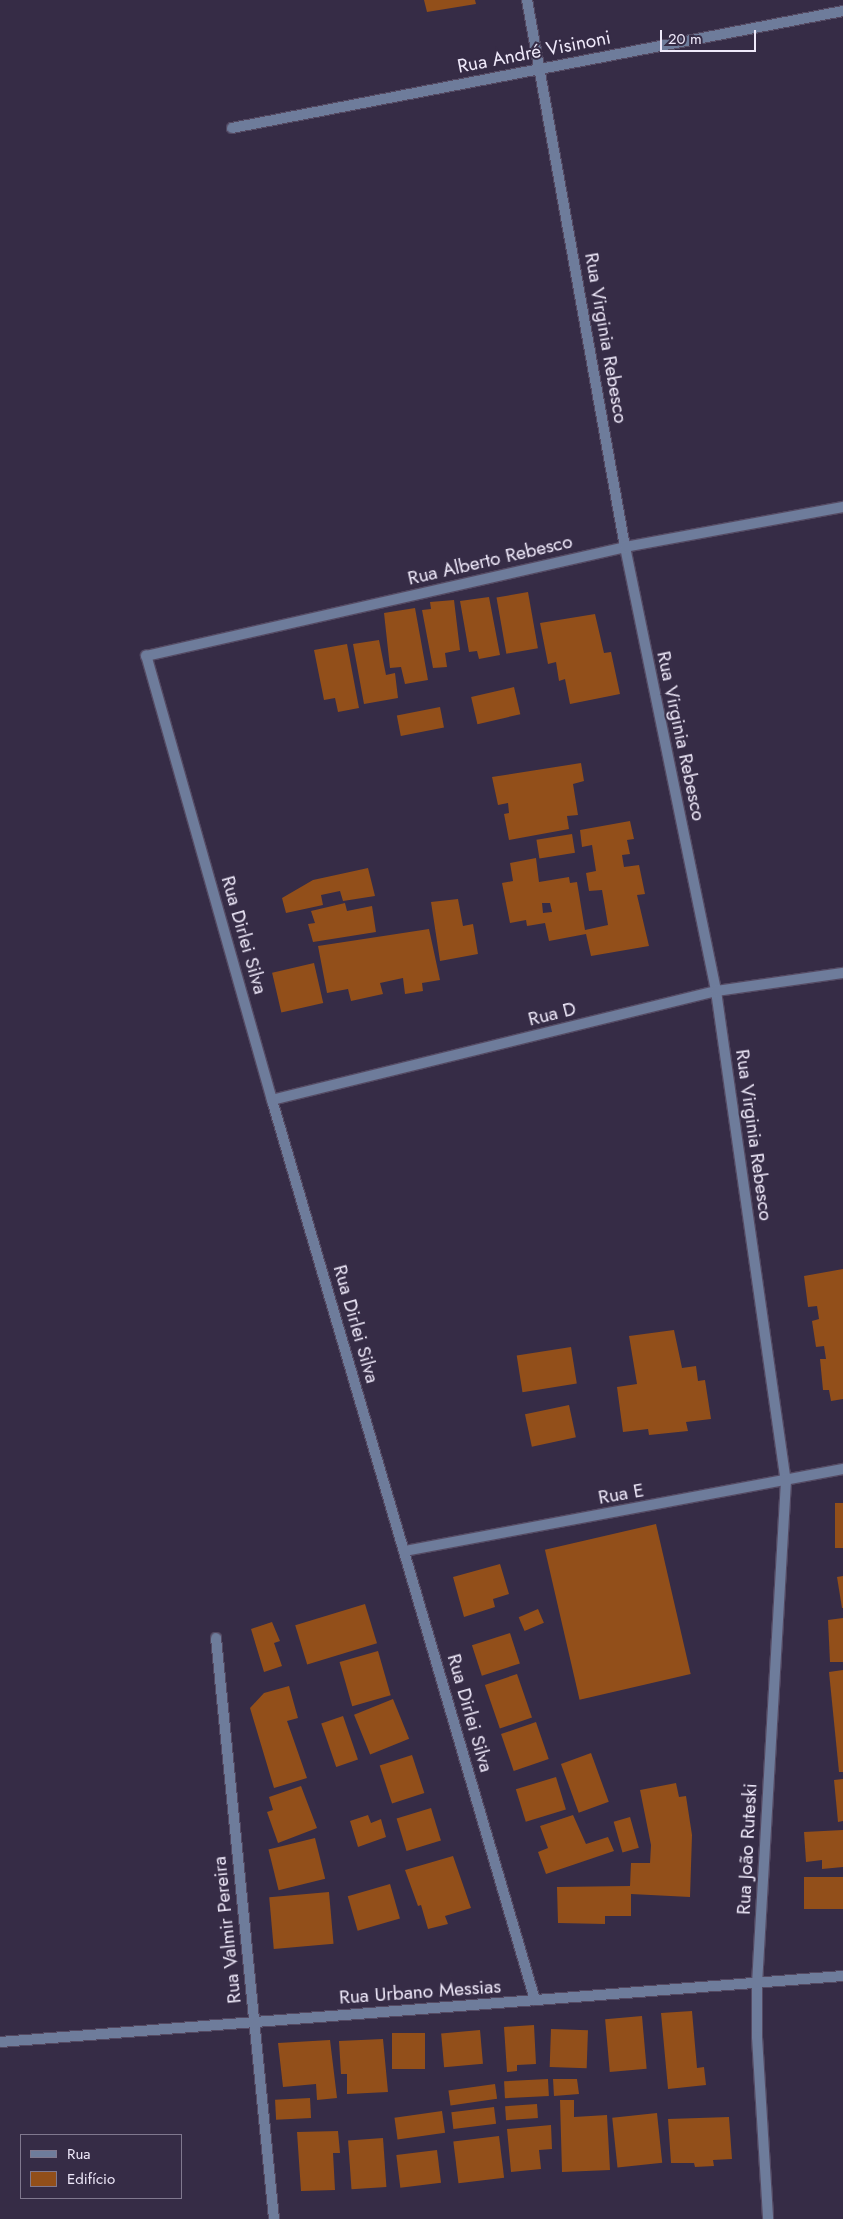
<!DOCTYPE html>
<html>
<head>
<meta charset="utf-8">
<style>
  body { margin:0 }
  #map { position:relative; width:843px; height:2219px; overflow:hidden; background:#362c46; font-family:Jost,sans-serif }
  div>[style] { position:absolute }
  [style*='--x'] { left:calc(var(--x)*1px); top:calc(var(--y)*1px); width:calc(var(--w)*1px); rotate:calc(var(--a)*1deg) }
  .building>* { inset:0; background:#924f1a; transform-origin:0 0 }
  .roads { filter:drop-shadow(1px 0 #544a63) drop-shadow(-1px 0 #544a63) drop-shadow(0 1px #544a63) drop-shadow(0 -1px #544a63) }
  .minor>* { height:10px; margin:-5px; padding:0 5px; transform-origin:5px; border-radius:5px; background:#6e7c9b }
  span { translate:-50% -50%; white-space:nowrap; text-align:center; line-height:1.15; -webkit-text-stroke:4px #362c46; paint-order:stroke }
  .street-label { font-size:19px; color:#efe9fa }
  .legend { position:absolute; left:20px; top:2134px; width:162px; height:65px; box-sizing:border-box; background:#362c46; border:1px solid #80788e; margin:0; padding:6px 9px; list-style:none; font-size:15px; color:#efe9fa }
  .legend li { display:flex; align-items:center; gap:10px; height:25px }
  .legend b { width:25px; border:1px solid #80788e }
  .scale { position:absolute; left:660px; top:30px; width:96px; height:22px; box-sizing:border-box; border:2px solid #efe9fa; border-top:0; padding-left:6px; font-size:15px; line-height:18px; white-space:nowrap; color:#efe9fa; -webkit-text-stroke:4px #362c46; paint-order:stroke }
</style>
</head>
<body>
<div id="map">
  <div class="building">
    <div style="clip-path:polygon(424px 0,475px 0,476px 4px,427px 12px)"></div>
    <div style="left:528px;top:592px;width:57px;height:32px;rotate:80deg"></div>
    <div style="clip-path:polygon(489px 597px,500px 655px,479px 659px,477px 651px,469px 652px,460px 601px)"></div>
    <div style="clip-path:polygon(454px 600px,460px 650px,445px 653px,447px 667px,433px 668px,422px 610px,431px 609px,430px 602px)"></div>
    <div style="clip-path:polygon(415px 608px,428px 680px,405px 684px,401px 667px,390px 668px,384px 613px)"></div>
    <div style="clip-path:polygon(595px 614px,604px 653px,611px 652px,620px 694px,570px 704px,565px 679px,559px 681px,556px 662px,548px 664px,540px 623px)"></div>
    <div style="clip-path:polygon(379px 640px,386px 675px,395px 673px,398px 698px,364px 704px,353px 644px)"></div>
    <div style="clip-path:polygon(347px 644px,359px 708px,338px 712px,335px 698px,324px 700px,314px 650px)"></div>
    <div style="left:514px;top:687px;width:28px;height:44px;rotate:77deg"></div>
    <div style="left:440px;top:707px;width:21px;height:44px;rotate:79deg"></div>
    <div style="clip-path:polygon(581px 763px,584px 781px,573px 784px,578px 815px,567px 816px,569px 829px,509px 840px,504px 814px,509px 813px,508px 803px,498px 805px,492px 777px)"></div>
    <div style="clip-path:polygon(evenodd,630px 821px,634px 839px,627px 840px,630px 854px,622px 855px,624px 867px,639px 865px,645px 894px,637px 895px,649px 946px,591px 956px,586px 934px,549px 941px,545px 923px,527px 926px,526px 920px,510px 923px,502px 883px,513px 881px,510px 863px,536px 858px,539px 882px,569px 877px,570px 883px,577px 882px,585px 930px,608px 925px,602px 890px,589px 891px,586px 873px,596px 871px,592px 845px,582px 847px,580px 830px,630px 821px,542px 903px,550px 903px,552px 912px,543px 913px,542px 903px)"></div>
    <div style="left:572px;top:834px;width:19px;height:36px;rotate:81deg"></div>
    <div style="clip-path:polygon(368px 868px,375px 896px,343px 901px,340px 891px,321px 895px,323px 905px,286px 913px,282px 898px,313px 880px)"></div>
    <div style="clip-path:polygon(458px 899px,463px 926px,473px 924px,478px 954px,440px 961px,431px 902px)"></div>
    <div style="clip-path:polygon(345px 903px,347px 911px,372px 906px,376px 932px,313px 942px,308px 924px,315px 923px,311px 911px)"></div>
    <div style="clip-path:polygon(429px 929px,440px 980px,422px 983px,423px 991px,405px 994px,403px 978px,380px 983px,383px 994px,351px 1001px,348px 989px,327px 993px,318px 946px)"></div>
    <div style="left:314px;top:963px;width:41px;height:43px;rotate:77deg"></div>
    <div style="clip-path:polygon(843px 1269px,843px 1399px,831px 1401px,829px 1390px,823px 1390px,820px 1359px,826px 1359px,824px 1346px,816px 1347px,812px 1321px,819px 1319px,817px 1306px,808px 1307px,804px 1276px)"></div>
    <div style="clip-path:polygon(674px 1330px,682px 1368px,696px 1366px,698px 1381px,705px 1380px,711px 1419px,686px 1422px,688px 1431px,649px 1435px,648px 1429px,623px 1432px,617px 1387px,637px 1384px,629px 1336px)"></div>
    <div style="left:571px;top:1347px;width:37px;height:55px;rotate:81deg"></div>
    <div style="left:569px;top:1405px;width:33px;height:45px;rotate:78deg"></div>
    <div style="left:843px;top:1503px;width:45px;height:8px;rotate:90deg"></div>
    <div style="left:656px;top:1524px;width:154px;height:114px;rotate:77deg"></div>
    <div style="clip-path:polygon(500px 1564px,509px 1594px,493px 1599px,495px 1607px,464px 1617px,453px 1577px)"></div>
    <div style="clip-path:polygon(843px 1576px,843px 1608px,842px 1608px,837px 1577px)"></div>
    <div style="left:365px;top:1604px;width:41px;height:73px;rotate:73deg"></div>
    <div style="left:538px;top:1609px;width:15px;height:21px;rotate:67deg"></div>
    <div style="clip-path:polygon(843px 1618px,843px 1662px,830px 1662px,828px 1620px)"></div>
    <div style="clip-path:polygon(272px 1622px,280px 1641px,274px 1643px,282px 1666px,264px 1672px,251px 1629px)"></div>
    <div style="left:510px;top:1633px;width:32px;height:40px;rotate:72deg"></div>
    <div style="left:378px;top:1651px;width:46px;height:40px;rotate:74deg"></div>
    <div style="clip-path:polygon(843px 1670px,843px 1772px,839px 1772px,829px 1672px)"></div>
    <div style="left:517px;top:1674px;width:46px;height:34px;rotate:71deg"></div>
    <div style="clip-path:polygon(289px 1686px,298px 1718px,287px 1721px,307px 1778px,274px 1788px,250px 1708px,264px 1693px)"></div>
    <div style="left:393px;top:1699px;width:43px;height:42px;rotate:68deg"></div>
    <div style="left:343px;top:1716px;width:46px;height:23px;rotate:71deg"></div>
    <div style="left:536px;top:1722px;width:39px;height:37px;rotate:71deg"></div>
    <div style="left:591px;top:1753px;width:52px;height:32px;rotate:70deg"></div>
    <div style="left:412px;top:1755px;width:40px;height:34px;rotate:72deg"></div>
    <div style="left:556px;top:1777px;width:34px;height:42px;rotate:73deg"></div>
    <div style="clip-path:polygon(843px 1779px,843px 1821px,838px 1822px,834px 1780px)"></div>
    <div style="clip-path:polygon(676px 1783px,679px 1797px,686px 1796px,692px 1835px,690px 1897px,631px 1894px,631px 1916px,605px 1916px,605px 1924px,558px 1923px,557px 1887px,630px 1886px,631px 1863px,650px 1863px,651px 1845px,640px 1790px)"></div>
    <div style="clip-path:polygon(301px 1786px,317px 1828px,278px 1843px,267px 1812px,273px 1810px,269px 1797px)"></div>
    <div style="left:431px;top:1808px;width:34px;height:36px;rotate:73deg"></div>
    <div style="clip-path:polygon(368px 1815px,371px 1823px,381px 1819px,386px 1837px,358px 1847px,350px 1821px)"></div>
    <div style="clip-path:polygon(573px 1815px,586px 1844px,608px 1837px,614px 1851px,546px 1874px,538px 1852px,548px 1848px,540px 1826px)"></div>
    <div style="left:630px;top:1817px;width:32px;height:17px;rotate:74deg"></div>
    <div style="clip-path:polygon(843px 1830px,843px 1867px,822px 1869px,822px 1860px,806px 1862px,804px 1832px)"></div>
    <div style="left:315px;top:1838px;width:42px;height:48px;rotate:76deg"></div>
    <div style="clip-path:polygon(453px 1856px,471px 1908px,445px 1916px,448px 1924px,428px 1929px,421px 1905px,418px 1906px,405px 1870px)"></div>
    <div style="left:843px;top:1877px;width:32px;height:39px;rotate:90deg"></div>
    <div style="left:390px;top:1884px;width:36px;height:44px;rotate:74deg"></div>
    <div style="left:329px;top:1892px;width:52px;height:60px;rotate:85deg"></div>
    <div style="clip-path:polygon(692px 2011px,697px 2068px,704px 2067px,706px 2085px,668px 2089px,661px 2013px)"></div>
    <div style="left:642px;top:2016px;width:53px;height:37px;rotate:85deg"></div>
    <div style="clip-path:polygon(534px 2025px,536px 2064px,517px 2065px,517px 2071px,507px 2072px,504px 2027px)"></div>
    <div style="left:551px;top:2029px;width:37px;height:38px;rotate:2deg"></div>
    <div style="left:480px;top:2030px;width:34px;height:39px;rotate:85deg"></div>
    <div style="left:392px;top:2033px;width:33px;height:36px"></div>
    <div style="clip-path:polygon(383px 2039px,388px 2092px,347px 2094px,347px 2074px,341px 2074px,339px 2041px)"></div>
    <div style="clip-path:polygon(330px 2040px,337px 2098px,317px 2100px,316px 2084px,283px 2087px,278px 2043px)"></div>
    <div style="left:548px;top:2079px;width:17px;height:44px;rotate:87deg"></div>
    <div style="clip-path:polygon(553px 2079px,577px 2079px,579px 2094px,554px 2096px)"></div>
    <div style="left:495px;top:2084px;width:15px;height:47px;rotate:82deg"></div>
    <div style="left:310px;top:2098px;width:20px;height:35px;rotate:87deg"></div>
    <div style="clip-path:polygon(560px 2100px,574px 2100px,574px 2117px,607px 2115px,610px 2170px,562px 2172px)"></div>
    <div style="left:537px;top:2104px;width:14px;height:32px;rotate:86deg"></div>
    <div style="left:494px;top:2107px;width:17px;height:43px;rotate:83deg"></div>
    <div style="left:442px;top:2111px;width:22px;height:48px;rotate:82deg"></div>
    <div style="left:657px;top:2113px;width:50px;height:45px;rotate:84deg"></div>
    <div style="clip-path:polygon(729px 2117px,732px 2159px,713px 2160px,714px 2166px,695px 2167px,694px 2163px,671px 2163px,668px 2119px)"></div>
    <div style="clip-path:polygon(551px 2125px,552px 2149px,539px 2150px,541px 2169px,511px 2172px,507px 2129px)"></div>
    <div style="clip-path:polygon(338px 2131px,340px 2153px,333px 2153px,335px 2190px,301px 2191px,297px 2132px)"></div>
    <div style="left:499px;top:2136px;width:42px;height:46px;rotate:83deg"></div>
    <div style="left:383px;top:2138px;width:49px;height:35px;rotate:86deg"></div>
    <div style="left:437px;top:2150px;width:33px;height:41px;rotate:83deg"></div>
  </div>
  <div class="roads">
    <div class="minor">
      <div style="--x:527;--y:0;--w:556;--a:79.84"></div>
      <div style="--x:625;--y:547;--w:453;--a:78.4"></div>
      <div style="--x:716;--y:991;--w:495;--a:81.9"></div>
      <div style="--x:786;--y:1481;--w:504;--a:93.3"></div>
      <div style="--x:757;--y:1984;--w:53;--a:90"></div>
      <div style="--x:757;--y:2037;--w:182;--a:86.5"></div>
      <div style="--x:232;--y:128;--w:622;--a:-10.84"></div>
      <div style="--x:272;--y:1100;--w:457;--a:-13.8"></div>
      <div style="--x:716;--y:991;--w:128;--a:-8.1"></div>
      <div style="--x:405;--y:1551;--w:446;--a:-10.6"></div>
      <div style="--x:216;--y:1638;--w:584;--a:84.3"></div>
      <div style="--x:535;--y:2000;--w:938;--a:-106.29"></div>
      <div style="--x:272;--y:1100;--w:462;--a:-105.8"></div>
      <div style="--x:146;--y:656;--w:491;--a:-12.8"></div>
      <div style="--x:625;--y:547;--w:222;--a:-10.4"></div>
      <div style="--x:0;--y:2042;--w:846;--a:-4.48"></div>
    </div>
  </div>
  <div class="street-label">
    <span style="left:534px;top:52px;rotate:-11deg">Rua André Visinoni</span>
    <span style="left:606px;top:338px;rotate:80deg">Rua Virginia Rebesco</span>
    <span style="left:490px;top:560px;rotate:-13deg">Rua Alberto Rebesco</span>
    <span style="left:681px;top:736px;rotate:78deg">Rua Virginia Rebesco</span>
    <span style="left:244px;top:935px;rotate:74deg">Rua Dirlei Silva</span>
    <span style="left:552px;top:1014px;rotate:-14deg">Rua D</span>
    <span style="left:754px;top:1135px;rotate:82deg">Rua Virginia Rebesco</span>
    <span style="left:356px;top:1324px;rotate:74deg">Rua Dirlei Silva</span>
    <span style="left:621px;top:1494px;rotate:-10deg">Rua E</span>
    <span style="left:470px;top:1713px;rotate:74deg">Rua Dirlei Silva</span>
    <span style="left:747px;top:1849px;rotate:-87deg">Rua João Ruteski</span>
    <span style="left:227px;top:1930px;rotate:-96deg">Rua Valmir Pereira</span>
    <span style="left:420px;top:1992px;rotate:-4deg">Rua Urbano Messias</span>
  </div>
  <ul class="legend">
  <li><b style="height:6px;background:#6e7c9b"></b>Rua</li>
  <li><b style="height:14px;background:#924f1a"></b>Edifício</li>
  </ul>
  <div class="scale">20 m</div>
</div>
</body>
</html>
